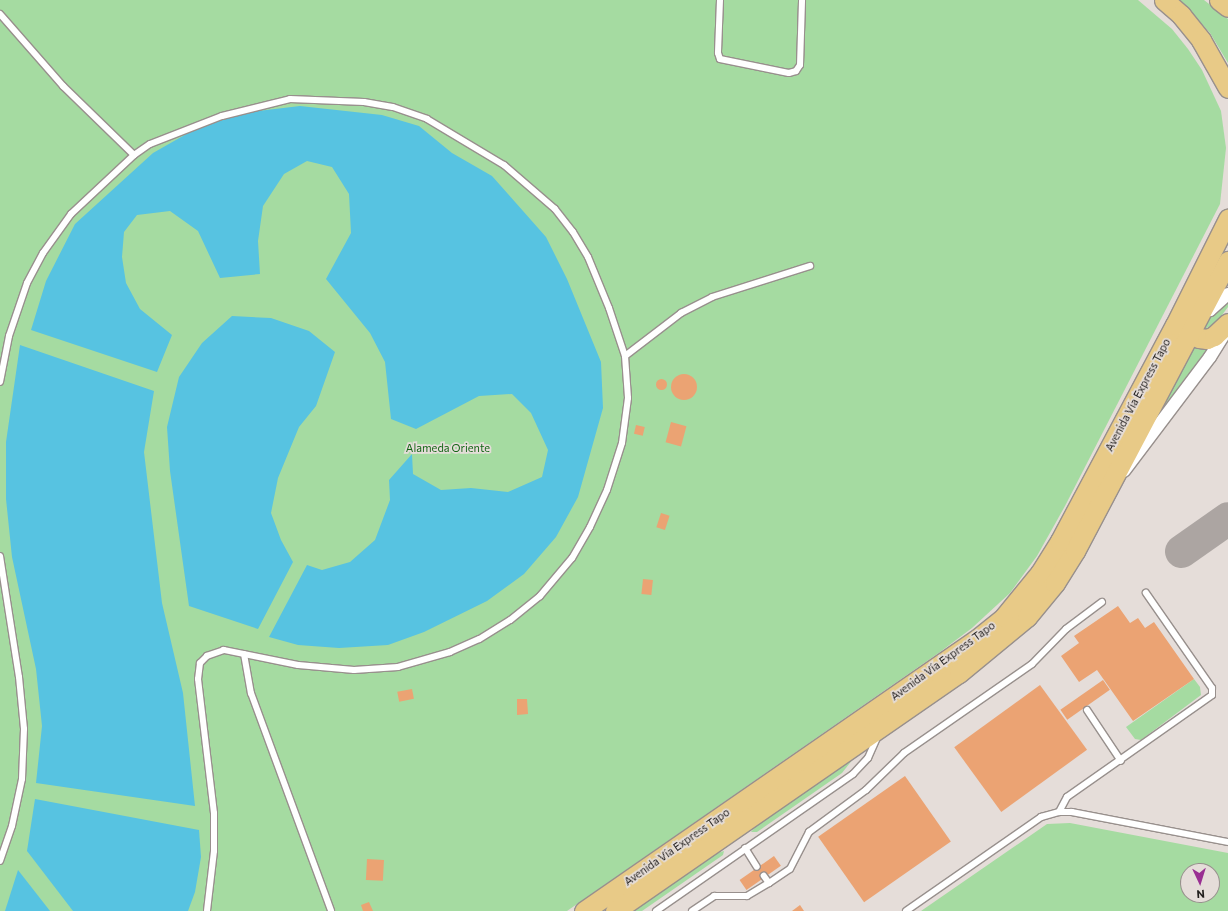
<!DOCTYPE html>
<html>
<head>
<meta charset="utf-8">
<style>
  body { margin:0 }
  #map { position:relative; width:1228px; height:911px; overflow:hidden; background:#e5ddd9; font-family:Commissioner,sans-serif }
  div>[style] { position:absolute }
  [style*='--x'] { left:calc(var(--x)*1px); top:calc(var(--y)*1px); width:calc(var(--w)*1px); rotate:calc(var(--a)*1deg) }
  .green>* { inset:0; background:#a5dba1 }
  .water>* { inset:0; background:#57c3e1 }
  .taxiway>* { height:33px; margin:-16.5px; padding:0 16.5px; transform-origin:16.5px; border-radius:16.5px; background:#aca5a2 }
  .building>* { inset:0; background:#eba373; transform-origin:0 0 }
  .round { border-radius:50% }
  .roads { filter:drop-shadow(1px 0 #98908d) drop-shadow(-1px 0 #98908d) drop-shadow(0 1px #98908d) drop-shadow(0 -1px #98908d) }
  .service>* { height:6px; margin:-3px; padding:0 3px; transform-origin:3px; border-radius:3px; background:#fff }
  .minor>* { height:12px; margin:-6px; padding:0 6px; transform-origin:6px; border-radius:6px; background:#fff }
  .primary>* { height:19px; margin:-9.5px; padding:0 9.5px; transform-origin:9.5px; border-radius:9.5px; background:#e8ca87 }
  span { translate:-50% -50%; white-space:nowrap; text-align:center; line-height:1.15; -webkit-text-stroke:3.5px #e5ddd9; paint-order:stroke }
  .street-label { font-size:11px; color:#211e1c }
  .park-label { font-size:11px; color:#126514 }
  .north { position:absolute; left:1180px; top:863px; width:40px; height:40px; box-sizing:border-box; background:#e5ddd9; border:1px solid #97918d; border-radius:50%; rotate:176deg; font-size:11px; font-weight:700; line-height:16px; text-align:center; color:#211e1c }
  .north::after { content:''; display:block; margin:auto; width:14px; height:18px; background:#992f92; clip-path:polygon(50% 0,100% 100%,50% 72%,0 100%) }
</style>
</head>
<body>
<div id="map">
  <div class="green">
    <div style="clip-path:polygon(0 0,1138px 0,1172px 29px,1188px 49px,1202px 70px,1221px 111px,1226px 148px,1220px 204px,1065px 506px,1037px 556px,1010px 593px,972px 628px,940px 652px,567px 911px,0 911px)"></div>
    <div style="clip-path:polygon(1180px 0,1204px 0,1228px 19px,1228px 63px,1210px 33px)"></div>
    <div style="clip-path:polygon(1228px 297px,1228px 307px,1216px 323px,1201px 331px,1202px 322px)"></div>
    <div style="clip-path:polygon(1211px 345px,1164px 410px,1159px 411px,1188px 346px)"></div>
    <div style="clip-path:polygon(1194px 679px,1200px 687px,1201px 695px,1141px 740px,1135px 739px,1126px 727px)"></div>
    <div style="clip-path:polygon(857px 754px,842px 773px,757px 832px,751px 832px,767px 813px)"></div>
    <div style="clip-path:polygon(evenodd,1070px 823px,1228px 853px,1228px 911px,921px 911px,1047px 824px,1070px 823px,1188px 871px,1212px 871px,1212px 895px,1188px 895px,1188px 871px)"></div>
    <div style="clip-path:polygon(724px 851px,723px 855px,642px 911px,625px 911px,711px 855px)"></div>
  </div>
  <div class="water">
    <div style="clip-path:polygon(300px 106px,382px 115px,419px 126px,452px 153px,492px 176px,546px 237px,567px 279px,601px 362px,603px 408px,578px 497px,556px 537px,524px 574px,487px 601px,424px 632px,388px 645px,339px 648px,298px 645px,269px 637px,307px 565px,322px 570px,350px 562px,375px 540px,390px 500px,389px 480px,412px 454px,413px 474px,441px 490px,471px 488px,508px 492px,542px 477px,548px 450px,531px 413px,512px 394px,479px 396px,416px 429px,391px 419px,385px 362px,370px 333px,326px 279px,351px 233px,349px 194px,332px 167px,307px 161px,284px 174px,263px 206px,258px 241px,260px 274px,220px 278px,198px 231px,170px 211px,137px 215px,124px 232px,122px 257px,126px 283px,140px 309px,172px 335px,157px 372px,31px 330px,46px 281px,75px 224px,153px 153px,197px 128px,249px 112px)"></div>
    <div style="clip-path:polygon(232px 316px,271px 318px,309px 331px,335px 352px,316px 406px,299px 427px,278px 478px,271px 513px,281px 540px,293px 562px,258px 629px,189px 606px,170px 471px,167px 427px,179px 377px,202px 343px)"></div>
    <div style="clip-path:polygon(20px 345px,154px 391px,144px 452px,162px 603px,183px 693px,195px 806px,36px 783px,42px 726px,36px 669px,12px 557px,6px 499px,6px 442px)"></div>
    <div style="clip-path:polygon(35px 799px,199px 830px,201px 857px,195px 892px,188px 911px,73px 911px,27px 851px)"></div>
    <div style="clip-path:polygon(18px 870px,50px 911px,5px 911px)"></div>
  </div>
  <div class="taxiway">
    <div style="--x:1181;--y:551;--w:57;--a:-35.1"></div>
  </div>
  <div class="building">
    <div class="round" style="left:671px;top:374px;width:26px;height:26px"></div>
    <div class="round" style="left:655.5px;top:378.5px;width:11px;height:11px"></div>
    <div style="left:671px;top:422px;width:16px;height:21px;rotate:15deg"></div>
    <div style="left:636px;top:425px;width:9px;height:9px;rotate:13deg"></div>
    <div style="left:661px;top:513px;width:9px;height:15px;rotate:18deg"></div>
    <div style="left:643px;top:579px;width:10px;height:15px;rotate:6deg"></div>
    <div style="clip-path:polygon(1118px 606px,1130px 623px,1138px 618px,1145px 628px,1154px 622px,1194px 679px,1133px 721px,1097px 670px,1079px 682px,1061px 656px,1079px 643px,1074px 636px)"></div>
    <div style="left:1103px;top:680px;width:12px;height:52px;rotate:55deg"></div>
    <div style="left:1040px;top:685px;width:80px;height:106px;rotate:54deg"></div>
    <div style="left:412px;top:689px;width:10px;height:15px;rotate:79deg"></div>
    <div style="clip-path:polygon(517px 699px,527px 699px,528px 714px,517px 715px)"></div>
    <div style="left:905px;top:776px;width:80px;height:106px;rotate:55deg"></div>
    <div style="left:774px;top:856px;width:12px;height:42px;rotate:55deg"></div>
    <div style="left:367px;top:859px;width:17px;height:21px;rotate:3deg"></div>
    <div style="clip-path:polygon(369px 902px,373px 911px,363px 911px,361px 905px)"></div>
    <div style="clip-path:polygon(800px 905px,804px 911px,792px 911px)"></div>
  </div>
  <div class="roads">
    <div class="service">
      <div style="--x:720;--y:0;--w:53;--a:92.2"></div>
      <div style="--x:718;--y:53;--w:6;--a:72"></div>
      <div style="--x:720;--y:59;--w:70;--a:11.5"></div>
      <div style="--x:789;--y:73;--w:7;--a:-16"></div>
      <div style="--x:796;--y:71;--w:7;--a:-56"></div>
      <div style="--x:800;--y:65;--w:65;--a:-88.2"></div>
      <div style="--x:0;--y:14;--w:96;--a:48.8"></div>
      <div style="--x:63;--y:86;--w:99;--a:44.2"></div>
      <div style="--x:625;--y:356;--w:71;--a:-37.5"></div>
      <div style="--x:681;--y:313;--w:35;--a:-27"></div>
      <div style="--x:712;--y:297;--w:103;--a:-17.6"></div>
      <div style="--x:0;--y:382;--w:47;--a:-78.9"></div>
      <div style="--x:9;--y:336;--w:56;--a:-71.2"></div>
      <div style="--x:27;--y:283;--w:34;--a:-62"></div>
      <div style="--x:43;--y:253;--w:48;--a:-54.3"></div>
      <div style="--x:71;--y:214;--w:86;--a:-43.1"></div>
      <div style="--x:134;--y:155;--w:19;--a:-35"></div>
      <div style="--x:150;--y:144;--w:77;--a:-21.3"></div>
      <div style="--x:222;--y:116;--w:70;--a:-14"></div>
      <div style="--x:290;--y:99;--w:74;--a:2.3"></div>
      <div style="--x:364;--y:102;--w:29;--a:10"></div>
      <div style="--x:393;--y:107;--w:36;--a:19"></div>
      <div style="--x:427;--y:119;--w:90;--a:30.9"></div>
      <div style="--x:504;--y:165;--w:67;--a:40.8"></div>
      <div style="--x:555;--y:209;--w:29;--a:52"></div>
      <div style="--x:573;--y:232;--w:29;--a:59"></div>
      <div style="--x:588;--y:257;--w:55;--a:67.6"></div>
      <div style="--x:609;--y:308;--w:51;--a:71.6"></div>
      <div style="--x:625;--y:356;--w:42;--a:85.9"></div>
      <div style="--x:628;--y:398;--w:45;--a:97.6"></div>
      <div style="--x:622;--y:443;--w:49;--a:107.7"></div>
      <div style="--x:607;--y:490;--w:41;--a:114.7"></div>
      <div style="--x:590;--y:527;--w:36;--a:120"></div>
      <div style="--x:572;--y:558;--w:50;--a:130.1"></div>
      <div style="--x:540;--y:596;--w:38;--a:141"></div>
      <div style="--x:510;--y:620;--w:36;--a:148"></div>
      <div style="--x:479;--y:639;--w:32;--a:156"></div>
      <div style="--x:450;--y:652;--w:54;--a:163.9"></div>
      <div style="--x:398;--y:667;--w:44;--a:176.1"></div>
      <div style="--x:354;--y:670;--w:56;--a:-174.9"></div>
      <div style="--x:298;--y:665;--w:76;--a:-168.5"></div>
      <div style="--x:224;--y:650;--w:18;--a:161"></div>
      <div style="--x:207;--y:656;--w:10;--a:135"></div>
      <div style="--x:200;--y:663;--w:16;--a:97"></div>
      <div style="--x:198;--y:679;--w:135;--a:83.2"></div>
      <div style="--x:214;--y:813;--w:38;--a:90"></div>
      <div style="--x:214;--y:851;--w:60;--a:96.7"></div>
      <div style="--x:0;--y:556;--w:122;--a:81.1"></div>
      <div style="--x:19;--y:677;--w:52;--a:84.5"></div>
      <div style="--x:24;--y:729;--w:50;--a:92.3"></div>
      <div style="--x:22;--y:779;--w:48;--a:102"></div>
      <div style="--x:12;--y:826;--w:37;--a:109"></div>
      <div style="--x:244;--y:654;--w:40;--a:80"></div>
      <div style="--x:251;--y:693;--w:232;--a:69.8"></div>
      <div style="--x:1087;--y:710;--w:61;--a:56.3"></div>
      <div style="--x:1059;--y:812;--w:17;--a:-62"></div>
      <div style="--x:1067;--y:797;--w:177;--a:-35.1"></div>
      <div style="--x:1212;--y:695;--w:7;--a:-90"></div>
      <div style="--x:1212;--y:688;--w:116;--a:-124.8"></div>
      <div style="--x:745;--y:848;--w:22;--a:58"></div>
      <div style="--x:769;--y:883;--w:25;--a:-34"></div>
      <div style="--x:790;--y:869;--w:42;--a:-62.8"></div>
      <div style="--x:809;--y:832;--w:71;--a:-36.4"></div>
      <div style="--x:866;--y:790;--w:53;--a:-44.2"></div>
      <div style="--x:904;--y:753;--w:156;--a:-34.8"></div>
      <div style="--x:1032;--y:664;--w:49;--a:-45.8"></div>
      <div style="--x:1066;--y:629;--w:45;--a:-36.9"></div>
      <div style="--x:656;--y:911;--w:240;--a:-34.8"></div>
      <div style="--x:853;--y:774;--w:22;--a:-47"></div>
      <div style="--x:868;--y:758;--w:24;--a:-66"></div>
      <div style="--x:692;--y:911;--w:27;--a:-34"></div>
      <div style="--x:714;--y:896;--w:33;--a:0"></div>
      <div style="--x:747;--y:896;--w:26;--a:-31"></div>
      <div style="--x:769;--y:883;--w:9;--a:-126"></div>
      <div style="--x:906;--y:911;--w:165;--a:-34.8"></div>
      <div style="--x:1041;--y:817;--w:19;--a:-16"></div>
      <div style="--x:1059;--y:812;--w:13;--a:0"></div>
      <div style="--x:1072;--y:812;--w:159;--a:10.9"></div>
    </div>
    <div class="minor">
      <div style="--x:1202;--y:312;--w:8;--a:-14"></div>
      <div style="--x:1210;--y:310;--w:24;--a:-42"></div>
      <div style="--x:1124;--y:471;--w:143;--a:-53"></div>
      <div style="--x:1210;--y:357;--w:32;--a:-58"></div>
    </div>
    <div class="primary">
      <div style="--x:1164;--y:0;--w:23;--a:41"></div>
      <div style="--x:1181;--y:15;--w:32;--a:51"></div>
      <div style="--x:1201;--y:40;--w:55;--a:60.6"></div>
      <div style="--x:1219;--y:0;--w:11;--a:38"></div>
      <div style="--x:1180;--y:328;--w:21;--a:28"></div>
      <div style="--x:1199;--y:338;--w:8;--a:7"></div>
      <div style="--x:1207;--y:339;--w:8;--a:-23"></div>
      <div style="--x:1214;--y:336;--w:19;--a:-43"></div>
      <div style="--x:584;--y:911;--w:477;--a:-34.7"></div>
      <div style="--x:976;--y:640;--w:36;--a:-39"></div>
      <div style="--x:1004;--y:617;--w:57;--a:-50.7"></div>
      <div style="--x:1040;--y:573;--w:38;--a:-58"></div>
      <div style="--x:1060;--y:541;--w:245;--a:-62"></div>
      <div style="--x:1175;--y:325;--w:119;--a:-63.4"></div>
      <div style="--x:615;--y:911;--w:418;--a:-34.7"></div>
      <div style="--x:959;--y:673;--w:88;--a:-39.5"></div>
      <div style="--x:1027;--y:617;--w:44;--a:-50.5"></div>
      <div style="--x:1055;--y:583;--w:38;--a:-58"></div>
      <div style="--x:1075;--y:551;--w:328;--a:-62.2"></div>
    </div>
  </div>
  <div class="street-label">
    <span style="left:1138px;top:395px;rotate:-62deg">Avenida Vía Express Tapo</span>
    <span style="left:943px;top:661px;rotate:-36deg">Avenida Vía Express Tapo</span>
    <span style="left:677px;top:847px;rotate:-35deg">Avenida Vía Express Tapo</span>
  </div>
  <div class="park-label">
    <span style="left:448px;top:448px">Alameda Oriente</span>
  </div>
  <div class="north">N</div>
</div>
</body>
</html>
